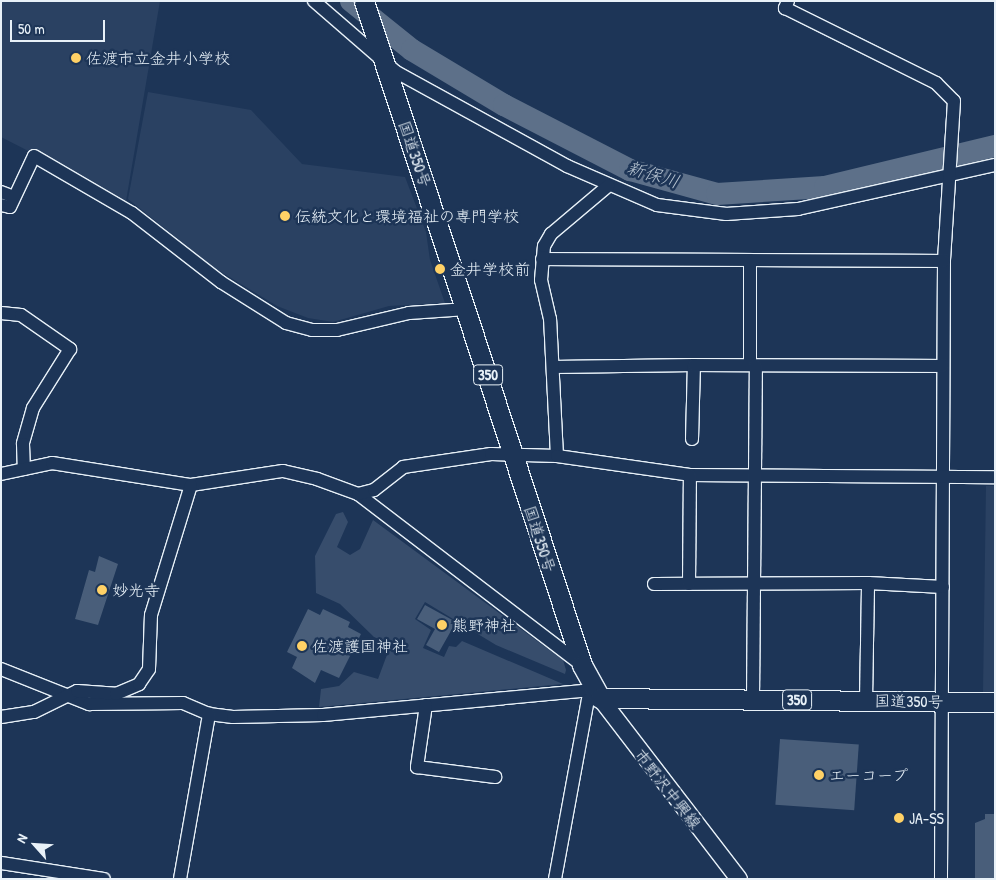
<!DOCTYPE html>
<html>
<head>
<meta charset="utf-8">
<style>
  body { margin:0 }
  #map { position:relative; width:996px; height:880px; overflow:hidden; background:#1d3557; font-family:"Patrick Hand","Klee One",sans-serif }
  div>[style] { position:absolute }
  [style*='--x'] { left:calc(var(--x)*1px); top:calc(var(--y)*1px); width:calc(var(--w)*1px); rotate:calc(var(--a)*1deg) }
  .built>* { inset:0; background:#2a4162 }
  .green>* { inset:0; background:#374d6c }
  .river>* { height:22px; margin:-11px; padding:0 11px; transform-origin:11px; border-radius:11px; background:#5d7089 }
  .building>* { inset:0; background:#495e7a; transform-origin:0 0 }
  .roads { filter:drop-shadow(1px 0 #e8f1f8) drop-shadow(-1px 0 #e8f1f8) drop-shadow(0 1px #e8f1f8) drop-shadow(0 -1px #e8f1f8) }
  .minor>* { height:12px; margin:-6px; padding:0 6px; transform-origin:6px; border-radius:6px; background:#1d3557 }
  .major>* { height:16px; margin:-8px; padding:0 8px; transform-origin:8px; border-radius:8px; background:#1d3557 }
  .highway>* { height:19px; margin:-9.5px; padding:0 9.5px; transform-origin:9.5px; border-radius:9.5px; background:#1d3557 }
  .dots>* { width:14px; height:14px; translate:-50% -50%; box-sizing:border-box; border:2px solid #1d3557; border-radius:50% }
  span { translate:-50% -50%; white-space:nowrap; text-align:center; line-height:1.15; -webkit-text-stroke:5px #1d3557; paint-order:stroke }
  .shield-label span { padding:1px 4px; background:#1d3557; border:1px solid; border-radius:4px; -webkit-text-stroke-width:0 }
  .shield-label { font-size:15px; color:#e8f1f8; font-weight:700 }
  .poi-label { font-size:16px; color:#e8f1f8 }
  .left { translate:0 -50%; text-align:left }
  .street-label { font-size:16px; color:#e8f1f8 }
  .water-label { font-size:18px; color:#b7c4d1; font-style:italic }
  .frame { position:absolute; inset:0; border:2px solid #e8f1f8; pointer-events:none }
  .north { position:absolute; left:10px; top:820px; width:50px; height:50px; -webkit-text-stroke:4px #1d3557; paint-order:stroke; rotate:296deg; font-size:14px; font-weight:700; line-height:20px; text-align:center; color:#e8f1f8 }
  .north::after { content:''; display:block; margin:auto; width:18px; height:22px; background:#e8f1f8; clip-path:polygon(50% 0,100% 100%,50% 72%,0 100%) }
  .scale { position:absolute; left:10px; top:20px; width:95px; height:22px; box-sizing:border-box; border:2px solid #e8f1f8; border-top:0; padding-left:6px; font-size:15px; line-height:18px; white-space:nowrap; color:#e8f1f8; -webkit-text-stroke:4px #1d3557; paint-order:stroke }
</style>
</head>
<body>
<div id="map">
  <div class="built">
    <div style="clip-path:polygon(1px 1px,160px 1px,126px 201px,1px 137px)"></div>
    <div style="clip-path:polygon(148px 92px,251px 110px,302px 164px,405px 177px,426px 232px,430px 260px,445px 303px,389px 306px,333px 322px,308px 318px,277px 306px,213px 267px,128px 199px)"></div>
    <div style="clip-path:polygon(986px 486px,995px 486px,995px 693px,983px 693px)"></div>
  </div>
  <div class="green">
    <div style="clip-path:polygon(343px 512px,348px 522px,337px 547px,350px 555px,360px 549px,373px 520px,563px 660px,566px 670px,565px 674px,496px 645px,425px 602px,415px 619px,431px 630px,423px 648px,444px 657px,449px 646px,456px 647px,462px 641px,563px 684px,319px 707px,321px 689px,339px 686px,354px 672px,378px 679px,391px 644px,374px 637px,340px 604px,316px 593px,315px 556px,336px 514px)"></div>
  </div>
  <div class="river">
    <div style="--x:351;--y:1;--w:78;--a:38.8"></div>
    <div style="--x:412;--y:50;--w:107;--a:30.9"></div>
    <div style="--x:504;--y:105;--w:142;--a:27.3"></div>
    <div style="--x:630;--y:170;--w:90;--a:15.4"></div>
    <div style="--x:717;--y:194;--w:108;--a:-3.7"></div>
    <div style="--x:825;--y:187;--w:175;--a:-13.6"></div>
  </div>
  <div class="building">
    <div style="clip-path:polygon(99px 556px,118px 564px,98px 625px,75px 619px,89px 570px,95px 572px)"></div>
    <div style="clip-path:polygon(425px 605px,456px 622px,439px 652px,426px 645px,435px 629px,417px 619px)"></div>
    <div style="clip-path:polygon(308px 609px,320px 615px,323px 609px,350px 622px,348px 627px,361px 634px,339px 678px,321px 670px,315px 683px,292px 668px,297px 657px,287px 652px)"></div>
    <div style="left:780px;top:739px;width:79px;height:66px;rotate:4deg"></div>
    <div style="clip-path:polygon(985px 814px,995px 814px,995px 879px,975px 879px,975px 823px,985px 819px)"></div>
  </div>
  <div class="roads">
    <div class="minor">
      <div style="--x:314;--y:1;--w:108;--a:40.9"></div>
      <div style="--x:396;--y:72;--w:195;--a:28.8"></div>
      <div style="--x:567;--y:166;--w:98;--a:23.4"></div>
      <div style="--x:657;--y:205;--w:70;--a:7.4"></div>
      <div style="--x:726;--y:214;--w:72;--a:-4"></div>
      <div style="--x:798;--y:209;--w:202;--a:-12.6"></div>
      <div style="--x:788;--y:1;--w:8;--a:113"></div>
      <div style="--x:785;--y:8;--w:169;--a:26.4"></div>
      <div style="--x:936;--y:83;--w:25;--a:45"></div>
      <div style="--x:954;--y:101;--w:160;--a:93.6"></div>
      <div style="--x:944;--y:261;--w:618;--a:90.28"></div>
      <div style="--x:1;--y:192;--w:14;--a:21"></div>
      <div style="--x:1;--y:205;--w:9;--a:13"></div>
      <div style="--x:10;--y:207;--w:56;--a:-64.8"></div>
      <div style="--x:34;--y:156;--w:113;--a:30.2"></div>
      <div style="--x:132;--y:213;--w:113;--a:37.8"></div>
      <div style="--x:221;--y:282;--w:77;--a:32.2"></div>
      <div style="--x:286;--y:323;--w:27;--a:15"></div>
      <div style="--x:312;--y:330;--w:25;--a:0"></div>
      <div style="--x:337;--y:330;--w:74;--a:-13.3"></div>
      <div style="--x:409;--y:313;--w:58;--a:-3.9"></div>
      <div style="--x:542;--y:259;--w:208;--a:0.3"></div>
      <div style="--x:1;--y:313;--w:20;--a:6"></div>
      <div style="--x:21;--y:315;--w:60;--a:34.8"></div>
      <div style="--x:70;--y:349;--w:70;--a:122.1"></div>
      <div style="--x:33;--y:408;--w:37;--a:106"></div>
      <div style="--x:23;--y:444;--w:25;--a:88"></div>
      <div style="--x:750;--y:365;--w:105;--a:-90"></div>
      <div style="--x:750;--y:260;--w:194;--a:0.3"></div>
      <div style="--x:553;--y:367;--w:141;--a:-0.8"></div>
      <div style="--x:692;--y:439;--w:74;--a:-88.5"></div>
      <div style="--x:694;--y:365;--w:249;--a:0.2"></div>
      <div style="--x:557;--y:456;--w:137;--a:-92.9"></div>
      <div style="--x:550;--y:319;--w:40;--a:-103"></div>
      <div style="--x:541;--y:280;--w:34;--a:-85"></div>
      <div style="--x:544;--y:246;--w:14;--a:-60"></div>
      <div style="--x:551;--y:234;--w:75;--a:-40.1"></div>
      <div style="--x:1;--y:474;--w:52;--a:-12.2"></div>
      <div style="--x:52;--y:463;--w:141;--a:9"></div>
      <div style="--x:191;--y:485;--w:93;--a:-8.7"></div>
      <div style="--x:283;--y:471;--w:35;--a:13"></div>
      <div style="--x:317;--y:479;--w:44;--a:20.1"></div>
      <div style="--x:358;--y:494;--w:282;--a:37.4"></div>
      <div style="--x:358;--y:494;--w:16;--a:-14"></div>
      <div style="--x:374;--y:490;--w:37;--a:-38"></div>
      <div style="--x:403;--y:467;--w:89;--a:-8.4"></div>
      <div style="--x:491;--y:454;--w:66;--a:1.7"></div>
      <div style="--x:557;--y:456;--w:134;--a:8.1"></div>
      <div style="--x:690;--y:475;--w:305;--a:0.4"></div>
      <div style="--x:654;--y:584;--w:214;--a:-0.3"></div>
      <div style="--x:868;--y:583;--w:75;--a:3.1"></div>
      <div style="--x:689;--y:584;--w:109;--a:-89.5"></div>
      <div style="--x:1;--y:669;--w:95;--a:21.7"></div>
      <div style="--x:89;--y:704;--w:94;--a:-0.6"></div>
      <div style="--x:183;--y:703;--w:28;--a:23"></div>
      <div style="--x:209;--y:714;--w:24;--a:7"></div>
      <div style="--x:233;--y:717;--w:90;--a:-1.3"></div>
      <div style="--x:323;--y:715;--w:261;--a:-5.3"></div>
      <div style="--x:583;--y:691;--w:18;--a:22"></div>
      <div style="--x:753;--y:700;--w:334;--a:-89.5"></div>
      <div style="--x:866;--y:701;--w:118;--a:-89"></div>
      <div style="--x:426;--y:705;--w:63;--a:98.3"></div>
      <div style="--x:417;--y:767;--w:79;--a:7.3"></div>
      <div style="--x:1;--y:717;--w:33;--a:-9"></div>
      <div style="--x:34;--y:712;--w:48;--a:-26"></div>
      <div style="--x:77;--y:691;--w:39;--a:4"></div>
      <div style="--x:116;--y:694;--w:25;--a:-23"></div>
      <div style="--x:139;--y:684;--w:18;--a:-56"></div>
      <div style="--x:149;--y:669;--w:54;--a:-87.9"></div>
      <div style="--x:151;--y:615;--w:136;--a:-72.9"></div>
      <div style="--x:1;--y:863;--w:104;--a:8.8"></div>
      <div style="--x:180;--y:879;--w:168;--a:-80"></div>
      <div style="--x:555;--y:879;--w:182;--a:-79.6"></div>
      <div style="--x:588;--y:700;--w:12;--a:-9"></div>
    </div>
    <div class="major">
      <div style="--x:600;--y:698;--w:228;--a:52.5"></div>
    </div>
    <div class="highway">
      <div style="--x:364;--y:1;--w:699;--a:71.82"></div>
      <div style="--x:582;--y:665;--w:38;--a:61"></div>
      <div style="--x:600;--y:698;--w:395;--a:0.6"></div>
    </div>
  </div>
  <div class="dots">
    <div style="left:76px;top:58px;background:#ffd166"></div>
    <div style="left:285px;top:216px;background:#ffd166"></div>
    <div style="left:440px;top:269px;background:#ffd166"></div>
    <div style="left:102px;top:590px;background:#ffd166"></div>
    <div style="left:442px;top:625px;background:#ffd166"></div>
    <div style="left:302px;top:646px;background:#ffd166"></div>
    <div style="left:819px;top:775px;background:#ffd166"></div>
    <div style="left:899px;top:818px;background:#ffd166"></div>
  </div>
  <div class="shield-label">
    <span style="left:488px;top:375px">350</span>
    <span style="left:797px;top:700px">350</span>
  </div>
  <div class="poi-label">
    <span class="left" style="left:86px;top:58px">佐渡市立金井小学校</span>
    <span class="left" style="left:295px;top:216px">伝統文化と環境福祉の専門学校</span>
    <span class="left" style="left:450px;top:269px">金井学校前</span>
    <span class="left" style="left:112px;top:590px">妙光寺</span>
    <span class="left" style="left:452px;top:625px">熊野神社</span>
    <span class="left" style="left:312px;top:646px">佐渡護国神社</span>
    <span class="left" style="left:829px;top:775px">エーコープ</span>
    <span class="left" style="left:909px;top:818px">JA-SS</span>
  </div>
  <div class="street-label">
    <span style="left:415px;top:154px;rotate:71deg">国道350号</span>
    <span style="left:540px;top:539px;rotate:72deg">国道350号</span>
    <span style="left:909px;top:701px;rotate:1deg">国道350号</span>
    <span style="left:668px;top:789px;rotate:52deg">市野沢中興線</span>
  </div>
  <div class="water-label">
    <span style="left:653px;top:175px;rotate:17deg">新保川</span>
  </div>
  <div class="frame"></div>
  <div class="north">N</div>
  <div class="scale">50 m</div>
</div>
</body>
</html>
